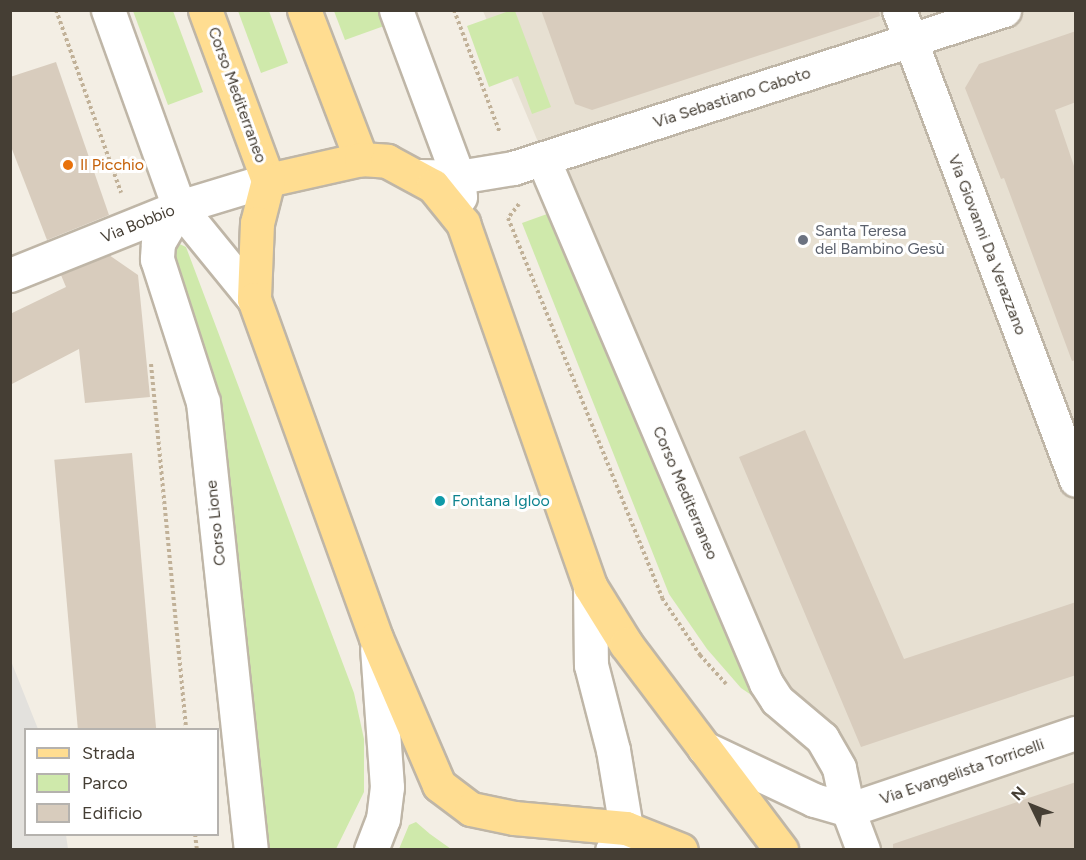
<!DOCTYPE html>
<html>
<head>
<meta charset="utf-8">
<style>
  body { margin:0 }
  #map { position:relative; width:1086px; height:860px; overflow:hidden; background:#f3eee4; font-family:Figtree,sans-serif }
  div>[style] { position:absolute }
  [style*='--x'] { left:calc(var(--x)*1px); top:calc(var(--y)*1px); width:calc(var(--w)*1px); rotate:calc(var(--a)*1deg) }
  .residential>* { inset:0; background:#e7e0d2 }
  .green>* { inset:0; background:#cfe9ab }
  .parking>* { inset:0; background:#e3e1dd }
  .building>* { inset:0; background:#d8ccbd; transform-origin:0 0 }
  .path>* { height:4px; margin-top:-2px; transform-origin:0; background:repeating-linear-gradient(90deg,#c1b198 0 3px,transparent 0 6px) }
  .roads { filter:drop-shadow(2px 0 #bfb6a7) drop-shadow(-2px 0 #bfb6a7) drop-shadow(0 2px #bfb6a7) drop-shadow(0 -2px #bfb6a7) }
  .minor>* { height:33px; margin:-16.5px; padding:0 16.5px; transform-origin:16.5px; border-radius:16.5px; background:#fff }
  .major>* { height:33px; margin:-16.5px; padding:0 16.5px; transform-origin:16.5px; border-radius:16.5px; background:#ffdd91 }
  .dots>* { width:16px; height:16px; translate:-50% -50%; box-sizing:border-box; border:3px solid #fff; border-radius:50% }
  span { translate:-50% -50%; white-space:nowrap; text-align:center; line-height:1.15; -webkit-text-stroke:6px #fff; paint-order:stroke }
  .street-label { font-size:16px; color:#453e34 }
  .food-label { font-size:16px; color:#c56008 }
  .left { translate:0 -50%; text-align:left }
  .worship-label { font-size:16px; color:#5b616d }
  .culture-label { font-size:16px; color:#0d838f }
  .frame { position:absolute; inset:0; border:12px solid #453e34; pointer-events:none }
  .legend { position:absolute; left:24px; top:728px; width:195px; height:108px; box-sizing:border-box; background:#fff; border:2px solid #b5b2ae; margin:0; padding:8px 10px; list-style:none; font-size:18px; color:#453e34 }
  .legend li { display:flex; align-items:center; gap:12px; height:30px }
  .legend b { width:30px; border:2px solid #b5b2ae }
  .north { position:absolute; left:1002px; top:776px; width:60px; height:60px; -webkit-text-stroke:4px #fff; paint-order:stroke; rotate:313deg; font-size:16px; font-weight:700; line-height:24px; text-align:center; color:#453e34 }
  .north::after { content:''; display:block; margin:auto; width:21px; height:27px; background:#453e34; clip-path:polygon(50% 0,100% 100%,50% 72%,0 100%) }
</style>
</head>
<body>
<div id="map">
  <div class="residential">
    <div style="clip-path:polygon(483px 11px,1075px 11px,1075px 849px,875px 849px,756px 660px)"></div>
  </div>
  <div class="green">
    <div style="clip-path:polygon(133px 11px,173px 11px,203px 92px,168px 105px)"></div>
    <div style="clip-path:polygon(238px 11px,269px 11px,288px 63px,261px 73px)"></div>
    <div style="clip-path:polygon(334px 11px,378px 11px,384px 26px,345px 40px)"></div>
    <div style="clip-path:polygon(509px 11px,515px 11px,551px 107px,532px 114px,518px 76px,489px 87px,467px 26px)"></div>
    <div style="clip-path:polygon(547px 214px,766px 705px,741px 688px,707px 649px,669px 594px,522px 223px)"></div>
    <div style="clip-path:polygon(173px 241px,186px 247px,354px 693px,364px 739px,364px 792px,336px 849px,265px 849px,223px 417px,173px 281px)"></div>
    <div style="clip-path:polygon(416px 822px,430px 834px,451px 849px,399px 849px,409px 825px)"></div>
  </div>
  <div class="parking">
    <div style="clip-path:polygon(11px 661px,38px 729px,26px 730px,26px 834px,66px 835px,68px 849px,11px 849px)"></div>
  </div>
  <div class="building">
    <div style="clip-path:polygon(541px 10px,879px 10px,880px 16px,592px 110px,575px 104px)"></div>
    <div style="clip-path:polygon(1076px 31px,1076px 102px,1055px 110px,1076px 172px,1076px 360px,1072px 361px,1004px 178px,1001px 179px,965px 88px,979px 64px)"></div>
    <div style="clip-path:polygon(56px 62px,109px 215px,47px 240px,10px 144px,10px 77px)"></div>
    <div style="clip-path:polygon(109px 255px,138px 275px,150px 397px,85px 403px,79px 349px,10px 385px,10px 314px,66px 287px,61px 275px)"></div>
    <div style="clip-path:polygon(805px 430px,904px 659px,1076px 602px,1076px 675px,861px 747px,739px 457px)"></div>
    <div style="left:132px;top:453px;width:277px;height:78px;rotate:85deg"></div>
    <div style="clip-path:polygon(1076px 782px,1076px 849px,893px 849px,893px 844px)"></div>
  </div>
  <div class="path">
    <div style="--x:56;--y:10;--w:194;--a:70.4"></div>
    <div style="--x:454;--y:10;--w:131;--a:69.5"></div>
    <div style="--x:519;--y:204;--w:18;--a:128"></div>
    <div style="--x:508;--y:218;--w:410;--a:67.9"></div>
    <div style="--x:662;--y:598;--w:69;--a:56.3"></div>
    <div style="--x:700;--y:655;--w:39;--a:48"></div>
    <div style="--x:151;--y:364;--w:368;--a:84.5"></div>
    <div style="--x:195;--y:834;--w:16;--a:83"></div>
  </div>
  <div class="roads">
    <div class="minor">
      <div style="--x:108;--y:10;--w:209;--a:70.2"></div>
      <div style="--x:179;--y:207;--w:119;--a:50.8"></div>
      <div style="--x:396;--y:10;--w:178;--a:69.6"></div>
      <div style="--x:458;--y:177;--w:20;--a:84"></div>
      <div style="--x:899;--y:10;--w:502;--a:69.36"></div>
      <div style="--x:543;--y:159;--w:569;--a:66.95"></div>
      <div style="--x:766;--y:683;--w:20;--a:57"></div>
      <div style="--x:777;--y:700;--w:59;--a:40.2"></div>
      <div style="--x:822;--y:738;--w:34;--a:60"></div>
      <div style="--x:839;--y:768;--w:43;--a:77.9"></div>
      <div style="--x:848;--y:810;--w:43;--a:69.4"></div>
      <div style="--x:419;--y:176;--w:39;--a:1"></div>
      <div style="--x:458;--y:177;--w:56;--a:-9.3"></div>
      <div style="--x:513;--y:168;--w:516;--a:-17.84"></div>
      <div style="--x:179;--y:207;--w:42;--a:120.3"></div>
      <div style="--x:158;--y:243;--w:16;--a:94"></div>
      <div style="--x:157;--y:259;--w:150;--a:72.2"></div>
      <div style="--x:203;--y:402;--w:451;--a:83.9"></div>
      <div style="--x:10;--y:275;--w:182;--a:-21.9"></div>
      <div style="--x:179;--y:207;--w:93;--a:-16.9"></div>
      <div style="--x:590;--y:586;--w:79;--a:89.3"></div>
      <div style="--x:591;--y:665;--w:88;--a:75.5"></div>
      <div style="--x:613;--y:750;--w:79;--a:80.5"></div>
      <div style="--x:626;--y:828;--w:26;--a:122"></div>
      <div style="--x:704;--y:748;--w:122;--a:25.3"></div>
      <div style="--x:814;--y:800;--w:35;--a:16"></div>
      <div style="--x:848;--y:810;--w:241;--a:-18.7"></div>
      <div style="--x:371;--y:850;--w:33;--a:-69"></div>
      <div style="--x:383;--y:819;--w:32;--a:-83"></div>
      <div style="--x:387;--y:787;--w:138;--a:-94.1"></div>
    </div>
    <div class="major">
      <div style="--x:205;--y:10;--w:181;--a:69.7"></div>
      <div style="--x:304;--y:10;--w:160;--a:69.1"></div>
      <div style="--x:268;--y:180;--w:95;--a:-12.7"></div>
      <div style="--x:361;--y:159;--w:26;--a:4"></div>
      <div style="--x:387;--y:161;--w:52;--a:28.5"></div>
      <div style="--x:433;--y:186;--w:48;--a:51"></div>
      <div style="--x:463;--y:223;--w:385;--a:70.7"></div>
      <div style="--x:590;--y:586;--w:68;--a:58.2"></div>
      <div style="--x:626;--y:644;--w:258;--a:53"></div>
      <div style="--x:268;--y:180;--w:44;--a:104.3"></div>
      <div style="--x:257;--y:223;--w:76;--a:92.3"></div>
      <div style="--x:254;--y:299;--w:360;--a:70.2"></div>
      <div style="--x:376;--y:638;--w:160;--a:66.8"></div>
      <div style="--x:439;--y:785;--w:40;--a:37"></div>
      <div style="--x:471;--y:809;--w:44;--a:11.8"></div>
      <div style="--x:514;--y:818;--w:112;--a:5.1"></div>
      <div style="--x:626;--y:828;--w:59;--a:21.8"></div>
    </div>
  </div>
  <div class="dots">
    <div style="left:68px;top:165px;background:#e8710a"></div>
    <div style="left:803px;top:240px;background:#6b7280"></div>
    <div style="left:440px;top:501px;background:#0f9aa8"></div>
  </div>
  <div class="street-label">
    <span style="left:237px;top:95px;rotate:70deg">Corso Mediterraneo</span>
    <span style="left:732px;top:98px;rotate:-18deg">Via Sebastiano Caboto</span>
    <span style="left:138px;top:224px;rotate:-22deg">Via Bobbio</span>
    <span style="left:987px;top:245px;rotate:69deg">Via Giovanni Da Verazzano</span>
    <span style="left:685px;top:493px;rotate:67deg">Corso Mediterraneo</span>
    <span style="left:216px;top:523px;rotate:-96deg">Corso Lione</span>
    <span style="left:962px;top:772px;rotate:-19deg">Via Evangelista Torricelli</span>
  </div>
  <div class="food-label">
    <span class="left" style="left:80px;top:165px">Il Picchio</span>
  </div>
  <div class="worship-label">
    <span class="left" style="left:815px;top:240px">Santa Teresa<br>del Bambino Gesù</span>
  </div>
  <div class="culture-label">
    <span class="left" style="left:452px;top:501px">Fontana Igloo</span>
  </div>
  <div class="frame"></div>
  <ul class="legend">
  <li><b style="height:8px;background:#ffdd91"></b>Strada</li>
  <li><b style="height:16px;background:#cfe9ab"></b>Parco</li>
  <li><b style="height:16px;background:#d8ccbd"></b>Edificio</li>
  </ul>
  <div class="north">N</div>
</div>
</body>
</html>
